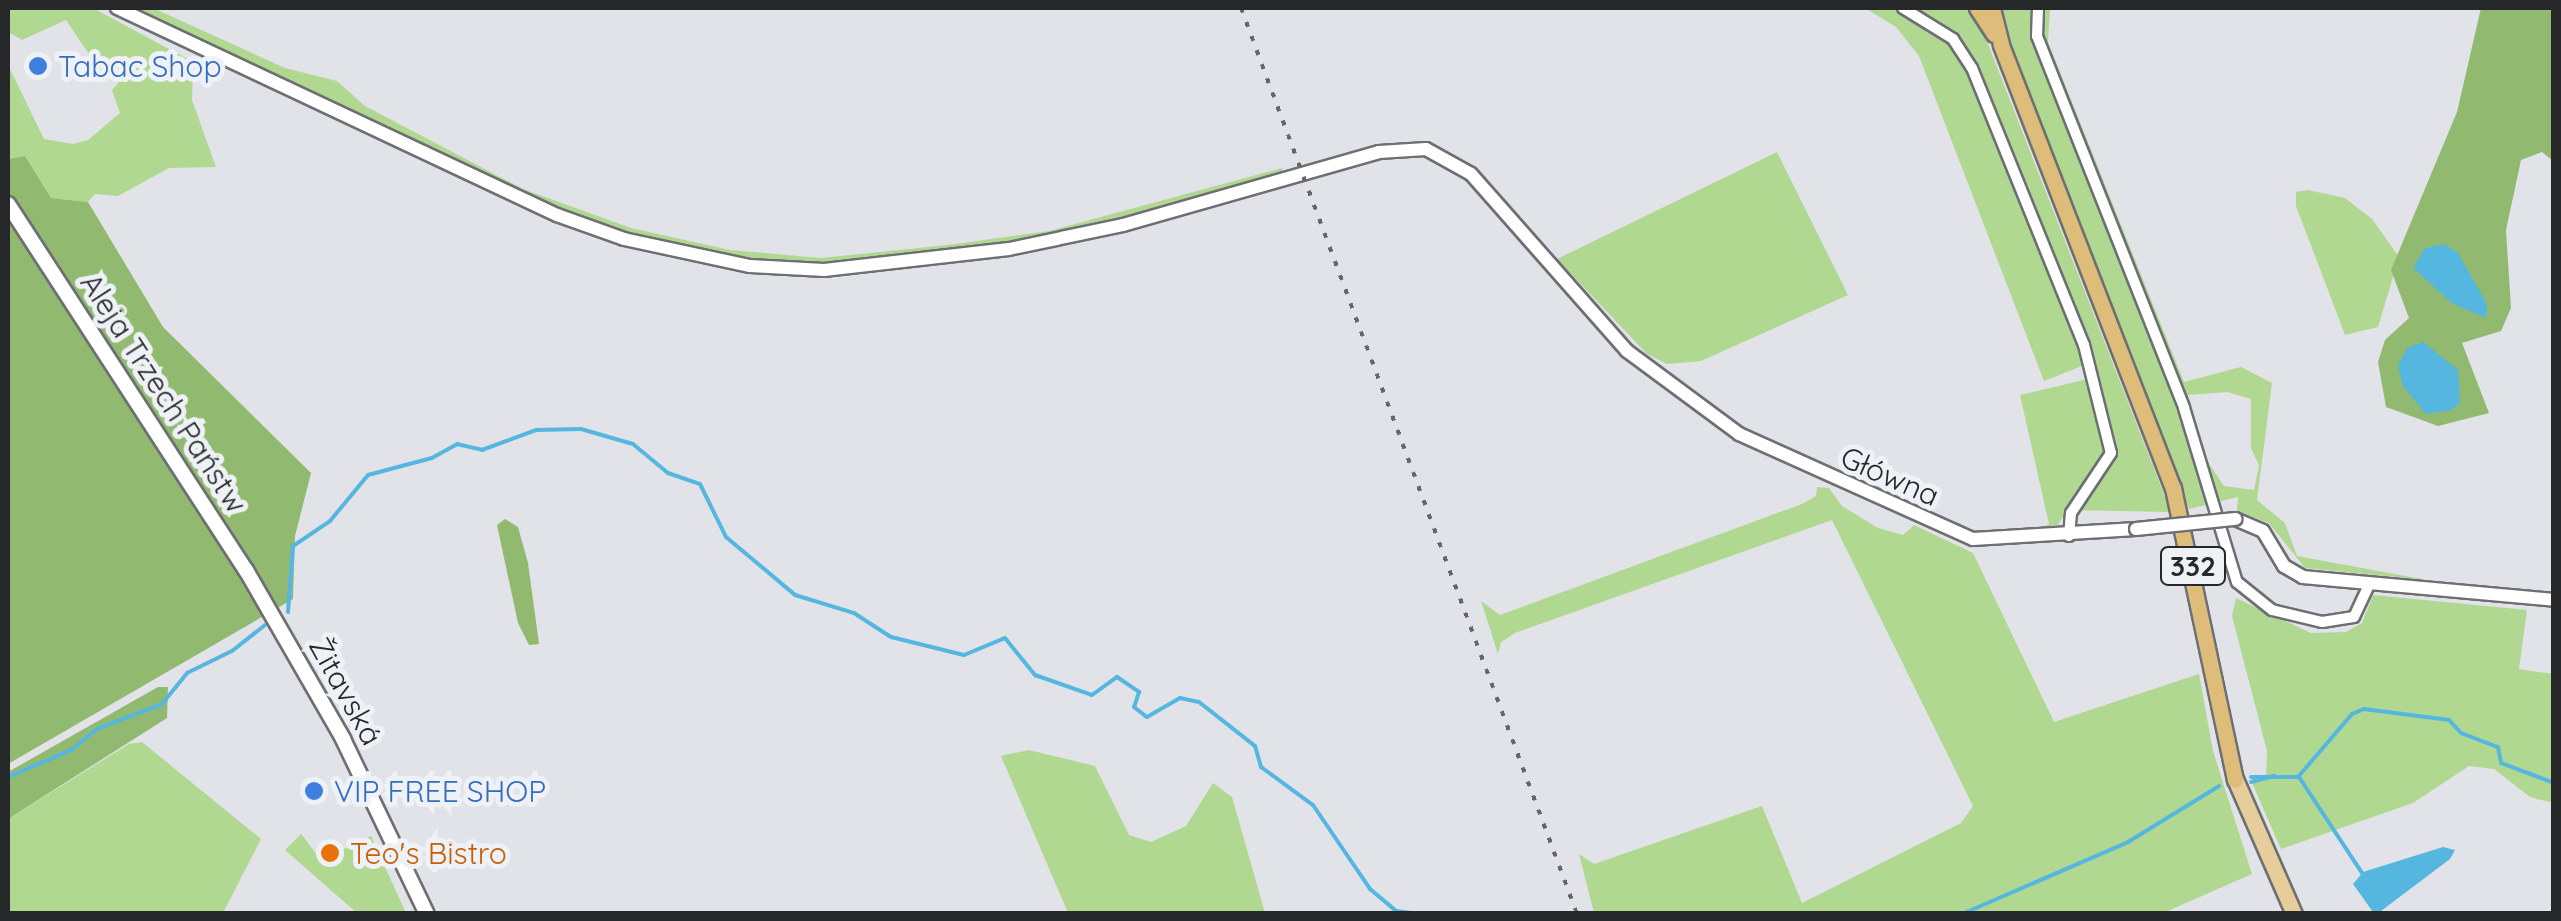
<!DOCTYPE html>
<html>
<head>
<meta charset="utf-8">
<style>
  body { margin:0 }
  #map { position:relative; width:2561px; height:921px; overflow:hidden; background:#e1e3e9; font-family:Quicksand,sans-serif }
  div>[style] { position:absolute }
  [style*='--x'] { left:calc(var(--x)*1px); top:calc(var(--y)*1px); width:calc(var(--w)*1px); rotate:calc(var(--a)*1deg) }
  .green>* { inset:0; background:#b1d891 }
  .forest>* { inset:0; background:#91b96f }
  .water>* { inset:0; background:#55b7e0 }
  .stream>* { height:4px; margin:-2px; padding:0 2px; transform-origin:2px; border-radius:2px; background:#55b7e0 }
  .roads { filter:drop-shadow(2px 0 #6d6f73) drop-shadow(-2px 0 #6d6f73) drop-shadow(0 2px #6d6f73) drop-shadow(0 -2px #6d6f73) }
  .minor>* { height:10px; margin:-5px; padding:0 5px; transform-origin:5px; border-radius:5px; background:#fff }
  .tertiary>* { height:12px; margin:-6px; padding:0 6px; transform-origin:6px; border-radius:6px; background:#fff }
  .secondary>* { height:14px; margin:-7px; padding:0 7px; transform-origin:7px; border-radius:7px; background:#fff }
  .primary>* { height:15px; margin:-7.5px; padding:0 7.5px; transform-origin:7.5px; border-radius:7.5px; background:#e6cd9b }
  .trunk>* { height:15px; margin:-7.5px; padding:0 7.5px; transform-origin:7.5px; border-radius:7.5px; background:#debc7a }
  .rail>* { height:4px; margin-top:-2px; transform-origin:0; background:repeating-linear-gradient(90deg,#65666a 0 5px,transparent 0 15px) }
  .bridges { filter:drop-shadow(2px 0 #6d6f73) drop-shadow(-2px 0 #6d6f73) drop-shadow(0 2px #6d6f73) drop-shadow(0 -2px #6d6f73) }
  .tertiary-bridge>* { height:12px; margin:-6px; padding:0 6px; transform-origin:6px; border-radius:6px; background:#fff }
  .dots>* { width:28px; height:28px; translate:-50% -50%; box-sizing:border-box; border:5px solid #eef1f6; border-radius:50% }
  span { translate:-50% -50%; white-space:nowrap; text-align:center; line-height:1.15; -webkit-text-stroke:10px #eef1f6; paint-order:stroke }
  .shield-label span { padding:2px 8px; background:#eef1f6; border:2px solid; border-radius:8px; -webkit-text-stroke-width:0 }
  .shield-label { font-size:28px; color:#262729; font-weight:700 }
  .shop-label { font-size:30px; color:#366cbe }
  .left { translate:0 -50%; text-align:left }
  .street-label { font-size:30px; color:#262729 }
  .food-label { font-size:30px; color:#c56008 }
  .frame { position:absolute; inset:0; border:10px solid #262729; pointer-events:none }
</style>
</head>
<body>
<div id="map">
  <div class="green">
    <div style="clip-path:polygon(8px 8px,93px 8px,193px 62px,192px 100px,216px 167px,169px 168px,118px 196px,95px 194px,88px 202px,51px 198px,25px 156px,8px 159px,8px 65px,44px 139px,73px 144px,88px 140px,120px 113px,112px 90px,118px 83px,112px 73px,105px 78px,66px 20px,22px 40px,8px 32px)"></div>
    <div style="clip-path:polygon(130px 8px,153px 8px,285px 68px,337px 81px,365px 106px,523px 189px,631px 228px,730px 250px,821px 258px,948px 245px,1049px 231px,1282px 168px,1284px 175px,1050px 237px,821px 264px,727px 257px,628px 234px,519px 194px)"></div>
    <div style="clip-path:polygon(1865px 8px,1974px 8px,2171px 512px,2067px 510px,2058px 525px,2042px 528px,2049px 524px,2020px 395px,2088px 379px,2082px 366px,2044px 381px,1919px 56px,1896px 27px)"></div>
    <div style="clip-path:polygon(evenodd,1997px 8px,2050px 8px,2048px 42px,2184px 382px,2241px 367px,2272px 383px,2257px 500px,2285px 523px,2297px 556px,2427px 580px,2305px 568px,2269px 523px,2237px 511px,2238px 497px,2189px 509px,1997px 8px,2227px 392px,2251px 399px,2251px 448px,2259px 465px,2254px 490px,2224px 486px,2208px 462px,2188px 395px,2227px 392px)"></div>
    <div style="clip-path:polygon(1777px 152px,1848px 295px,1701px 361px,1667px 364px,1647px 354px,1557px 259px)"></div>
    <div style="clip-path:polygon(2308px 190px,2345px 198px,2372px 219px,2399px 257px,2378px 327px,2345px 335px,2296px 206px,2296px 192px)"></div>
    <div style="clip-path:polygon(1817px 487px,1829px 488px,1842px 506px,1878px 528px,1903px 535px,1914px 525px,1973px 553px,2054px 722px,2199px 674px,2213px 751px,2252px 874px,2163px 913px,1594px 913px,1579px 854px,1594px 864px,1762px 806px,1802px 903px,1961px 823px,1973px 806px,1832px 520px,1515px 633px,1501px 642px,1498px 654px,1481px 601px,1500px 615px,1802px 504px,1816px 496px)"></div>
    <div style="clip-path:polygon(2373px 595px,2527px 610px,2519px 669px,2553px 674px,2553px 803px,2530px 797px,2494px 769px,2469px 766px,2413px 803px,2281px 849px,2252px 783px,2266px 778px,2267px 751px,2232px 616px,2236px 598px,2311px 633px,2346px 632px,2362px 623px)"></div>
    <div style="clip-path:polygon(142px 742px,261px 839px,223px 913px,8px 913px,8px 819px,129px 744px)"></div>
    <div style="clip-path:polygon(1029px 750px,1095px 766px,1129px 835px,1151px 842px,1186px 826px,1213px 783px,1232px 797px,1265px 913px,1068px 913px,1001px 756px)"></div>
    <div style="clip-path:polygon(301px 834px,321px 860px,371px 836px,406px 913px,357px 913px,285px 850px)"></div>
  </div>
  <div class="forest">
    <div style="clip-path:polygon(2481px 8px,2553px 8px,2553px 161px,2542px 152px,2521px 160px,2506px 230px,2511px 308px,2501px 331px,2462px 343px,2489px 413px,2438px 426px,2386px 407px,2378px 362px,2385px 340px,2409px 318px,2391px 270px,2457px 112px)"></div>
    <div style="clip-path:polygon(25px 156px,51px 198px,88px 202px,163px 327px,311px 473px,295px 536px,293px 599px,8px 764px,8px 159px)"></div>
    <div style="clip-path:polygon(505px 519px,518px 527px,528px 563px,539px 644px,529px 645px,518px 623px,497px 525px)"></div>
    <div style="clip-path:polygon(158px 687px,168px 687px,167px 718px,8px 819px,8px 772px)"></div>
  </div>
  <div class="water">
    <div style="clip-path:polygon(2444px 244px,2458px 253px,2487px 304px,2486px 318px,2453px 304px,2413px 268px,2425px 248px)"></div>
    <div style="clip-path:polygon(2423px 342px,2458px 370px,2460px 403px,2451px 410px,2426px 414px,2403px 386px,2398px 366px,2407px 348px)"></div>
    <div style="clip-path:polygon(2443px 847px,2455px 850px,2450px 859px,2381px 911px,2373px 912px,2353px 884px,2363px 872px)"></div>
  </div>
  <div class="stream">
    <div style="--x:288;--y:612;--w:66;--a:-85.7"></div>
    <div style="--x:293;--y:546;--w:45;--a:-34"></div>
    <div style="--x:330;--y:521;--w:60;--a:-50.4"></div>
    <div style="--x:368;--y:475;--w:66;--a:-14.9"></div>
    <div style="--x:432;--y:458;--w:29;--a:-29"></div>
    <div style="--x:457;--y:444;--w:26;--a:13"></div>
    <div style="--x:482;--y:450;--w:58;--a:-20.3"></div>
    <div style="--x:536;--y:430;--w:45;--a:-1.3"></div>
    <div style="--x:581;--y:429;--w:54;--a:16.1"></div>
    <div style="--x:633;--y:444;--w:45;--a:39.6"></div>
    <div style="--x:668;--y:473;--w:34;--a:19"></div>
    <div style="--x:700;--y:484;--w:59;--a:63.9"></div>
    <div style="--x:726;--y:537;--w:90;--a:40"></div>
    <div style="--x:795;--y:595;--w:62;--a:17"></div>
    <div style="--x:854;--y:613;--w:44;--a:33"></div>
    <div style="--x:891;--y:637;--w:75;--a:13.9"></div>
    <div style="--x:964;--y:655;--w:44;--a:-22.5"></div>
    <div style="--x:1005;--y:638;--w:48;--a:51"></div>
    <div style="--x:1035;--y:675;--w:60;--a:19.3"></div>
    <div style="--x:1092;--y:695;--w:31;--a:-36"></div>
    <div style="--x:1117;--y:677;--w:27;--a:34"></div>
    <div style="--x:1139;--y:692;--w:16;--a:108"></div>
    <div style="--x:1134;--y:707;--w:16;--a:38"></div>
    <div style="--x:1147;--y:717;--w:38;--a:-30"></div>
    <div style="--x:1180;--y:698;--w:19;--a:12"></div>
    <div style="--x:1199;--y:702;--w:71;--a:38.2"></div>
    <div style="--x:1255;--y:746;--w:22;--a:74"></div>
    <div style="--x:1261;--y:767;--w:64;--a:36.2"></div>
    <div style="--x:1313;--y:805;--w:102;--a:55.8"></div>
    <div style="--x:1370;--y:889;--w:34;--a:40"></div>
    <div style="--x:1396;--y:911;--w:24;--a:7"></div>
    <div style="--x:8;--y:777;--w:69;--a:-23.2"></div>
    <div style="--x:71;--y:750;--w:33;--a:-39"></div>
    <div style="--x:97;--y:729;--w:70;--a:-21"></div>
    <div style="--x:162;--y:704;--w:40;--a:-51"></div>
    <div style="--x:187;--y:673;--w:50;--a:-26.1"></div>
    <div style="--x:232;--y:651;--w:42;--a:-38.2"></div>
    <div style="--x:2251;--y:777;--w:47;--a:0"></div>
    <div style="--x:2298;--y:777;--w:83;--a:-49.4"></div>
    <div style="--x:2352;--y:714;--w:13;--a:-23"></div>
    <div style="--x:2364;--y:709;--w:86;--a:7.4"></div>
    <div style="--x:2449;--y:720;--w:18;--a:47"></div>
    <div style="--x:2461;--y:733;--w:40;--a:21"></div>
    <div style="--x:2498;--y:747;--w:16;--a:79"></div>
    <div style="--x:2501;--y:763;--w:57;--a:20.7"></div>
    <div style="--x:2299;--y:777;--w:115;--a:56.7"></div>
    <div style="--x:2251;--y:782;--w:24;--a:-15"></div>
    <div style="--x:1962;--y:914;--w:181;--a:-23.4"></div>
    <div style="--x:2128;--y:842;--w:107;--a:-31.6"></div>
  </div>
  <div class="roads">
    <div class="minor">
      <div style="--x:1903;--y:8;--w:59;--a:31.8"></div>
      <div style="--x:1953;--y:39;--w:35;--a:57"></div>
      <div style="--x:1972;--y:68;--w:299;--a:68"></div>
      <div style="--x:2084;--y:345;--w:111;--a:76"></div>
      <div style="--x:2111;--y:453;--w:72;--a:123.7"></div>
      <div style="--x:2071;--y:513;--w:23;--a:95"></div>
      <div style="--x:2038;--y:8;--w:28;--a:92"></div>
      <div style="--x:2037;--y:36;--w:400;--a:68.4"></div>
      <div style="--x:2184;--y:408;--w:182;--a:73.1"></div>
      <div style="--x:2237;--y:582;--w:45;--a:38.7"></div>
      <div style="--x:2272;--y:610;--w:51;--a:13.5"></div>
      <div style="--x:2322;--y:622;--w:32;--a:-9"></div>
      <div style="--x:2354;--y:617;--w:38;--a:-65"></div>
    </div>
    <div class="tertiary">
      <div style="--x:117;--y:8;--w:486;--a:25.2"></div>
      <div style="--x:557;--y:215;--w:71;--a:19.7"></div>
      <div style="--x:624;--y:239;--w:129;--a:12.1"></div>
      <div style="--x:750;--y:266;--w:74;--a:3.1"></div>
      <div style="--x:824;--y:270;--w:186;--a:-6.5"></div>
      <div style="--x:1009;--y:249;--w:116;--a:-11.9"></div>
      <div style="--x:1123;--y:225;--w:266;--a:-15.9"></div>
      <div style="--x:1379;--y:152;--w:47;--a:-3.7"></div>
      <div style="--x:1426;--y:149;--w:51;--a:29.1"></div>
      <div style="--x:1471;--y:174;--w:236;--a:48.6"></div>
      <div style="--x:1627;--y:351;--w:139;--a:36.5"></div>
      <div style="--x:1739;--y:434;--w:256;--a:24.2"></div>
      <div style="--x:1973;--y:539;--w:163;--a:-3.5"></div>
      <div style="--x:2235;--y:519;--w:30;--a:23"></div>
      <div style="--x:2263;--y:531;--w:41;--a:59"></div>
      <div style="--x:2284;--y:566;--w:22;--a:30"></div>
      <div style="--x:2303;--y:577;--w:252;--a:5.2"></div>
    </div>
    <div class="secondary">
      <div style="--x:8;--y:204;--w:437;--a:57"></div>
      <div style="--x:246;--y:570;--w:195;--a:60.1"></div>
      <div style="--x:343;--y:739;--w:194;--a:64.4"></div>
    </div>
    <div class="primary">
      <div style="--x:2235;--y:779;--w:147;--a:66.4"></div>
    </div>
    <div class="trunk">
      <div style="--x:1977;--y:8;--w:31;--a:57"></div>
      <div style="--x:1992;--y:8;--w:38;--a:76"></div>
      <div style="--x:2001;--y:45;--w:475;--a:68.8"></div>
      <div style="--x:2173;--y:488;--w:298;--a:78"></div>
    </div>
  </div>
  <div class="rail">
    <div style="--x:1241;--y:8;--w:966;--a:69.65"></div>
  </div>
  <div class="bridges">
    <div class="tertiary-bridge">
      <div style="--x:2136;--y:529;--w:100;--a:-5.8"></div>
    </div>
  </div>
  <div class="dots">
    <div style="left:38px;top:66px;background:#3f7fe0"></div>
    <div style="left:314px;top:791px;background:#3f7fe0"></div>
    <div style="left:330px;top:853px;background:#e8710a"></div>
  </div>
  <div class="shield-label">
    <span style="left:2193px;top:566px">332</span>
  </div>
  <div class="shop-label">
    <span class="left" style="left:58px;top:66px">Tabac Shop</span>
    <span class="left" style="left:334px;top:791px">VIP FREE SHOP</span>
  </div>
  <div class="street-label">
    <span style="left:164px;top:393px;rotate:57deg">Aleja Trzech Państw</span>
    <span style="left:1890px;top:476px;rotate:24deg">Główna</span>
    <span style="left:346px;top:691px;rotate:61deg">Žitavská</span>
  </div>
  <div class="food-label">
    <span class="left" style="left:350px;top:853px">Teo's Bistro</span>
  </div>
  <div class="frame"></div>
</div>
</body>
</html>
